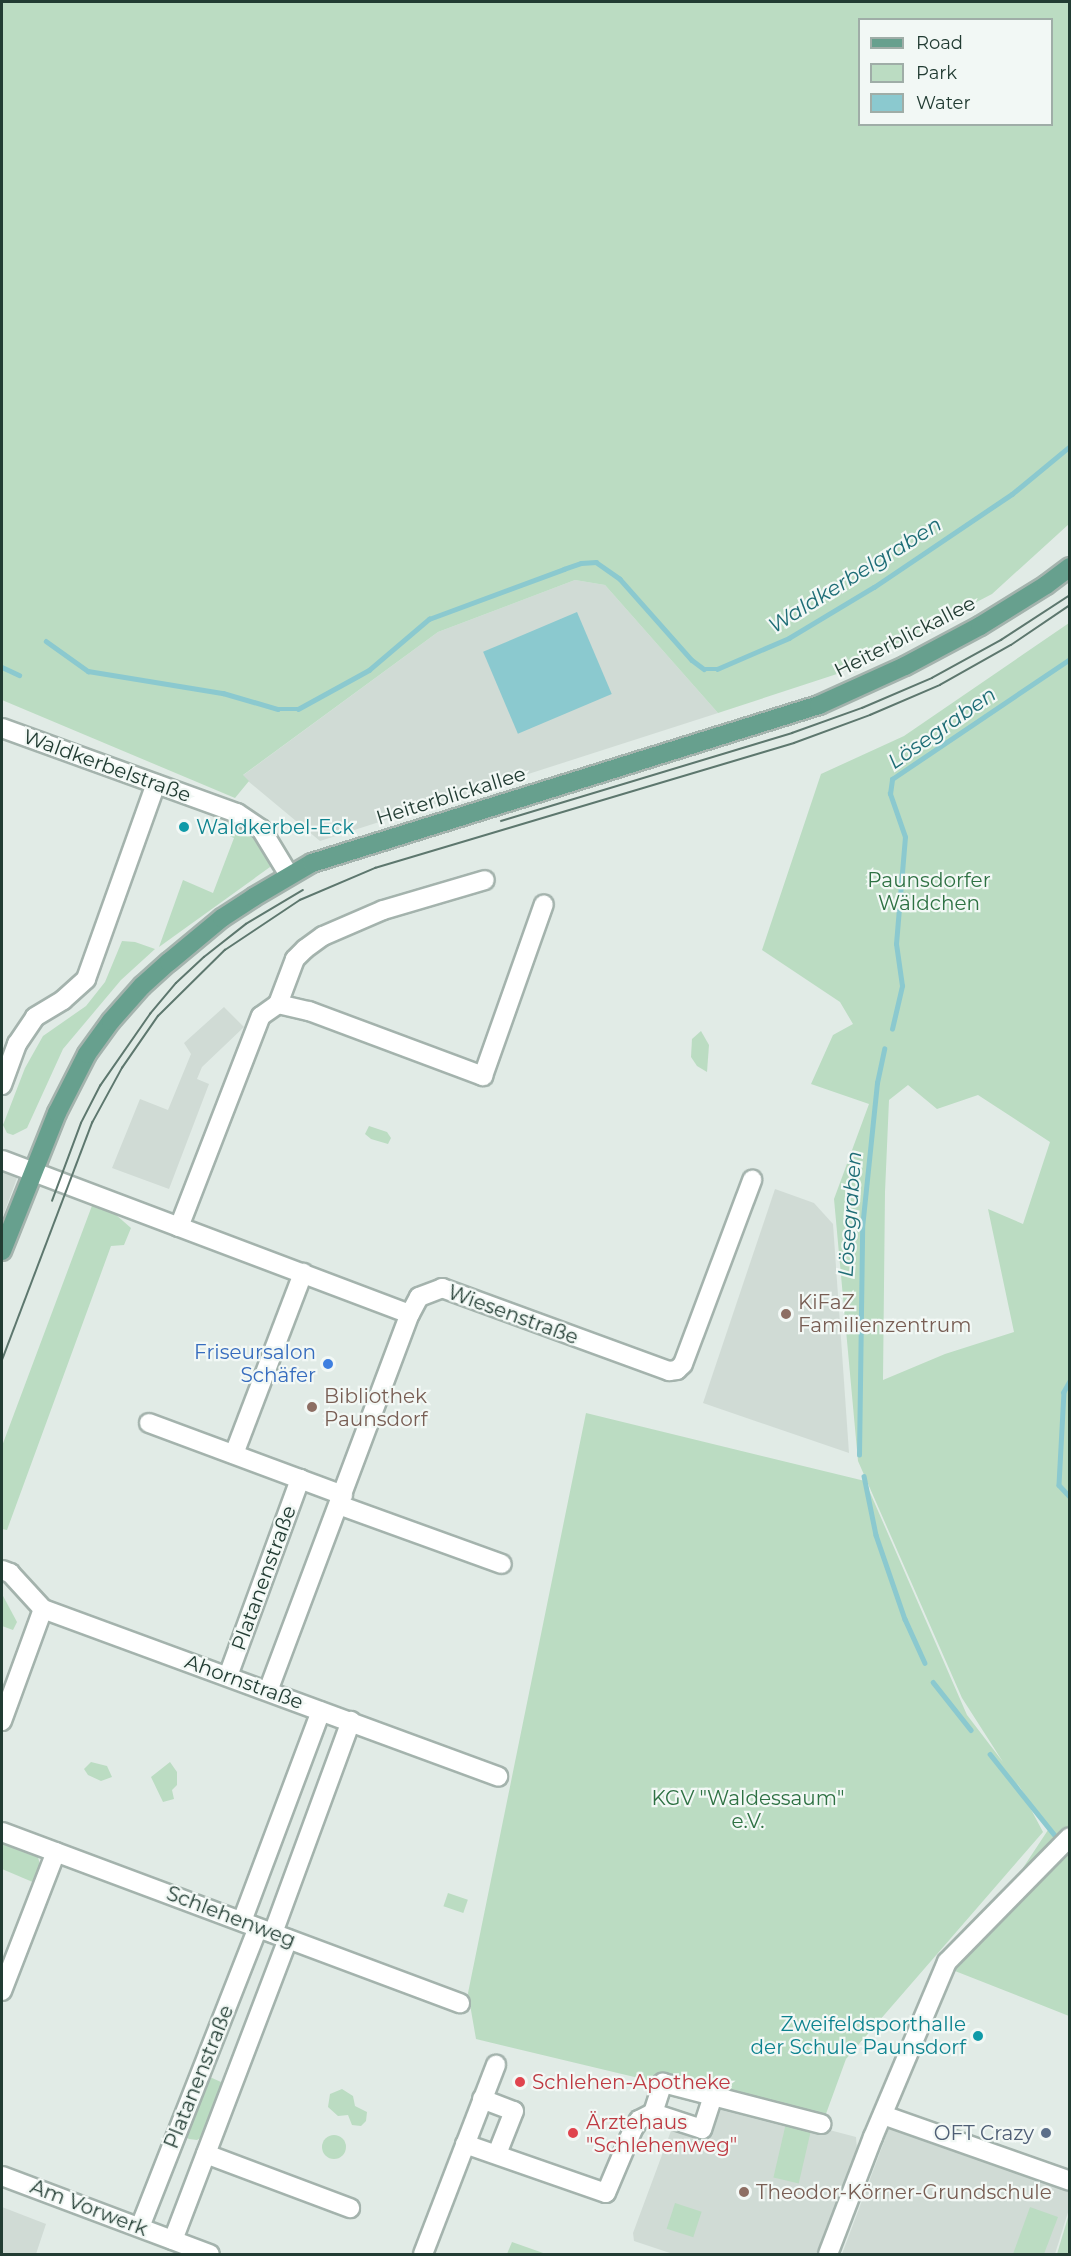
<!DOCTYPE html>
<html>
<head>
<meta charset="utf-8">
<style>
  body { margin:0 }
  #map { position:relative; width:1071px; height:2256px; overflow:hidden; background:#e1ebe6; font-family:Montserrat,sans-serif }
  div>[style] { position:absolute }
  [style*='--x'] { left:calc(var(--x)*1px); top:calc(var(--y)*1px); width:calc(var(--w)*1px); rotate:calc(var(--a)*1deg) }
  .built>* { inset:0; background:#d0dbd5 }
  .green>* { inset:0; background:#bbdcc2; transform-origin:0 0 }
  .round { border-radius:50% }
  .water>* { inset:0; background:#8bc9cf; transform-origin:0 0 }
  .stream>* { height:4.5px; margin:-2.25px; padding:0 2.25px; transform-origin:2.25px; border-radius:2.25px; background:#8bc9cf }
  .roads { filter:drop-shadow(2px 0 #a4b3ad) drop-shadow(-2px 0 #a4b3ad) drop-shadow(0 2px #a4b3ad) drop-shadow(0 -2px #a4b3ad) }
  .minor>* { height:18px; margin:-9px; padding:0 9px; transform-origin:9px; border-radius:9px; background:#fff }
  .major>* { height:18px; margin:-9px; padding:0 9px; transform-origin:9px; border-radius:9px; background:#67a08e }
  .tram>* { height:1.5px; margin:-0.75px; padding:0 0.75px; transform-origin:0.75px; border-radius:0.75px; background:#5d776e }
  .dots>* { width:16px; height:16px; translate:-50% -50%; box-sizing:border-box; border:3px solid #f2f8f5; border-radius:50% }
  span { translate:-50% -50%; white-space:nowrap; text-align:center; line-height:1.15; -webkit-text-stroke:4.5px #f2f8f5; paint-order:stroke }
  .street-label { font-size:20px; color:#223c33 }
  .culture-label { font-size:20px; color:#0d838f }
  .left { translate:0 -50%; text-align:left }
  .right { translate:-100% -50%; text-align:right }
  .park-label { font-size:20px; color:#2e7143 }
  .education-label { font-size:20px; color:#785e54 }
  .shop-label { font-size:20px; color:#366cbe }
  .health-label { font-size:20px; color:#be3a42 }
  .service-label { font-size:20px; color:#4e5e75 }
  .water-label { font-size:21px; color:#1e6d76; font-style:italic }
  .frame { position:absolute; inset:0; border:3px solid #223c33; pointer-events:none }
  .legend { position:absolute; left:858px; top:18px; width:195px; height:108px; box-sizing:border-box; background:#f2f8f5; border:2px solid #9fada7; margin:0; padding:8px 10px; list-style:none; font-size:18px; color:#223c33 }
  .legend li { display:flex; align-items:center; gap:12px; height:30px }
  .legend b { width:30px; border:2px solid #9fada7 }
</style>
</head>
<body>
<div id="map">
  <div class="built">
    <div style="clip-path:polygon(575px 580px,605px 585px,718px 713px,320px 841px,242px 776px,438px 632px)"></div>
    <div style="clip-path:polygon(224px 1007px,244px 1027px,202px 1067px,197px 1079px,209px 1084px,169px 1189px,112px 1168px,140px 1099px,168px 1110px,191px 1054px,184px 1043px)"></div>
    <div style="clip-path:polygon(2px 1160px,21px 1167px,2px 1219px)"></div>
    <div style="clip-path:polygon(775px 1189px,814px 1203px,833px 1224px,849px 1453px,703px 1403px)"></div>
    <div style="clip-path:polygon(719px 2101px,856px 2137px,857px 2150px,816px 2254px,673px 2254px,634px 2241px,633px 2233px,675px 2120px,702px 2129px)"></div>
    <div style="clip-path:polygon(891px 2123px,1069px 2186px,1069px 2209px,1055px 2254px,842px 2254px)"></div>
    <div style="clip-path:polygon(2px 2207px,46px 2224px,36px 2254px,2px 2254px)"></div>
  </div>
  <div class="green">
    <div style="clip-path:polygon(evenodd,2px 2px,1069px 2px,1069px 524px,992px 594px,840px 673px,718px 713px,605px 585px,575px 580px,438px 632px,243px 775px,249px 781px,235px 798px,2px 700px,2px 2px,860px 20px,1052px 20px,1052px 124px,860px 124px,860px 20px)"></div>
    <div style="clip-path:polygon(evenodd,1069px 623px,1069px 2016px,955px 1971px,1048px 1830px,1017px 1783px,1043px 1832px,846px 2059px,823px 2122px,476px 2039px,468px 1993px,586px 1413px,865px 1481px,967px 1715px,1003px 1762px,962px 1698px,858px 1461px,834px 1199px,869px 1104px,811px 1084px,833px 1035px,853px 1024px,840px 1002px,762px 950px,821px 774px,904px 736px,1069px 623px,908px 1085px,937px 1109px,978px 1095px,1050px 1142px,1023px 1224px,988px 1209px,1014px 1332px,945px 1354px,883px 1380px,885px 1192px,889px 1100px,908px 1085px)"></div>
    <div style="clip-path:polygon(230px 817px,257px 832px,277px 862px,159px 947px,183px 880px,213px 893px,234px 838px,223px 833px)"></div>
    <div style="clip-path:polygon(122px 941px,135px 942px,155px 949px,121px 980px,63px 1049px,27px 1128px,13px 1135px,7px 1133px,3px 1125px,25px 1068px,43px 1036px,86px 1006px,105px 982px)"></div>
    <div style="clip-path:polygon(701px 1031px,709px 1045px,707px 1072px,697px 1066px,691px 1057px,692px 1039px)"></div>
    <div style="clip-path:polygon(369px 1126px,387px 1132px,391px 1138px,388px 1144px,371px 1139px,365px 1134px)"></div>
    <div style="clip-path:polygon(93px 1203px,98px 1207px,107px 1207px,131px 1228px,124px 1245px,111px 1246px,7px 1530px,2px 1529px,2px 1446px)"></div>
    <div style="clip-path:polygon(2px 1594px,17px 1622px,13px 1630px,2px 1626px)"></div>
    <div style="clip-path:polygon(91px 1762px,107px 1766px,112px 1777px,101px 1781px,88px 1775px,84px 1769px)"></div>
    <div style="clip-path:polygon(170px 1762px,177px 1772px,177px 1785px,172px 1790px,174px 1799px,163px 1802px,151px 1777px)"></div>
    <div style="clip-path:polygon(2px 1840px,37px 1853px,40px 1865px,35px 1883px,2px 1869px)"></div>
    <div style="left:448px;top:1893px;width:21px;height:14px;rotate:19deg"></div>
    <div style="clip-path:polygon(203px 2074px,230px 2086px,204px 2136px,197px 2140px,189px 2139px,179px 2133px)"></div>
    <div style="clip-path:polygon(342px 2089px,353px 2096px,355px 2106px,367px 2112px,366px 2121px,361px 2126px,352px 2125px,348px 2115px,338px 2116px,328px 2107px,330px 2094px)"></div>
    <div style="left:786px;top:2123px;width:26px;height:56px;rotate:13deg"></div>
    <div class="round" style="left:322px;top:2135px;width:24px;height:24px"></div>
    <div style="left:675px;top:2203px;width:28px;height:27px;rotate:18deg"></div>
    <div style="clip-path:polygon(1030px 2207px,1058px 2217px,1044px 2254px,1013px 2254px)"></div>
    <div style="clip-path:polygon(1069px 2214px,1069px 2254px,1057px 2254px)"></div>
    <div style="clip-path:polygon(512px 2242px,546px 2254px,507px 2254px)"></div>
  </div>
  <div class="water">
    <div style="left:577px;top:612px;width:89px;height:102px;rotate:67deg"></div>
  </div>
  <div class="stream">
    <div style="--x:46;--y:641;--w:52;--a:35.5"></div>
    <div style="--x:88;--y:671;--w:137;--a:9.3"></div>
    <div style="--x:223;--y:693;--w:57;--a:16.2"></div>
    <div style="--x:278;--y:709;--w:20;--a:0"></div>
    <div style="--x:298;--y:709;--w:81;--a:-28.8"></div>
    <div style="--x:369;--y:670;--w:79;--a:-40.4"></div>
    <div style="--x:429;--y:619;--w:144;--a:-20.3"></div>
    <div style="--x:564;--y:569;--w:18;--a:-19"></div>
    <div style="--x:581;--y:563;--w:15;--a:-4"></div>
    <div style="--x:596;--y:562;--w:29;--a:35"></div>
    <div style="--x:620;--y:579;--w:108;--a:48.4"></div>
    <div style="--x:692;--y:660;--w:15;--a:37"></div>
    <div style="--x:704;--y:669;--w:13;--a:0"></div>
    <div style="--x:717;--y:669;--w:78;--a:-23.3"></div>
    <div style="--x:789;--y:638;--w:99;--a:-31"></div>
    <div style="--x:874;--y:587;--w:166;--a:-34"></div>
    <div style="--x:1012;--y:494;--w:75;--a:-39.6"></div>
    <div style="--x:2;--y:667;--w:19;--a:25"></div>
    <div style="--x:892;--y:1029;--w:44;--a:-76.9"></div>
    <div style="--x:902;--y:986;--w:42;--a:-98.1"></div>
    <div style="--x:896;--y:944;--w:107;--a:-85.2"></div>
    <div style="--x:905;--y:837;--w:46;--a:-109.2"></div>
    <div style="--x:890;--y:794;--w:15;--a:-82"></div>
    <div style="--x:892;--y:779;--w:215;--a:-34"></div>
    <div style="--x:1070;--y:1381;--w:13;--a:119"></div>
    <div style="--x:1064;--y:1392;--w:93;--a:93.1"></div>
    <div style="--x:1059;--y:1485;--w:16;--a:47"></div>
    <div style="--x:859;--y:1455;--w:227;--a:-89.2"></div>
    <div style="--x:862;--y:1228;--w:146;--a:-84.1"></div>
    <div style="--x:877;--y:1083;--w:35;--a:-78"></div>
    <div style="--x:864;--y:1476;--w:60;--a:78.5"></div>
    <div style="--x:876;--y:1535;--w:89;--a:71"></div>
    <div style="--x:905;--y:1619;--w:48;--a:65.6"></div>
    <div style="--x:933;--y:1682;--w:61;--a:51.6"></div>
    <div style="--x:990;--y:1754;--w:107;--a:51.4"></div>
  </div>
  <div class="roads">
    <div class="minor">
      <div style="--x:2;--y:728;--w:250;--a:19.9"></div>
      <div style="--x:237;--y:813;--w:29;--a:34"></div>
      <div style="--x:261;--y:829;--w:54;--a:58.7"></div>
      <div style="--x:278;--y:1004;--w:48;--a:-69.3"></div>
      <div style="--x:295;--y:959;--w:14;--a:-45"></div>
      <div style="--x:305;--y:949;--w:22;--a:-36"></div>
      <div style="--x:323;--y:936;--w:65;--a:-23.4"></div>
      <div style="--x:383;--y:910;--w:106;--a:-16.4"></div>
      <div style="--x:2;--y:1085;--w:44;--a:-69.9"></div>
      <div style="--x:17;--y:1044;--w:32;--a:-56"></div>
      <div style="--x:35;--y:1017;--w:33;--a:-31"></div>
      <div style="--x:63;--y:1000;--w:31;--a:-42"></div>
      <div style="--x:86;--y:979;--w:207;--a:-70.3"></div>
      <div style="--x:2;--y:1160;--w:436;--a:20.7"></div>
      <div style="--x:410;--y:1314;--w:19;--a:-62"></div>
      <div style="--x:419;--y:1297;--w:25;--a:-21"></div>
      <div style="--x:442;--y:1288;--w:242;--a:20.1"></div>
      <div style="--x:669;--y:1371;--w:8;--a:-7"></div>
      <div style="--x:677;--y:1370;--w:8;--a:-45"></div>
      <div style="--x:683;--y:1364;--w:197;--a:-69.4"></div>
      <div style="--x:179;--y:1227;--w:226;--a:-68.8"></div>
      <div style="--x:261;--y:1016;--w:21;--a:-35"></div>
      <div style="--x:278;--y:1004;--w:32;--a:13"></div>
      <div style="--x:309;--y:1011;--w:186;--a:20.5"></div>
      <div style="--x:483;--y:1076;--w:182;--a:-70.5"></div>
      <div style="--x:149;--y:1423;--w:207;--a:20.4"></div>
      <div style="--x:234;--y:1454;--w:194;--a:-69.1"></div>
      <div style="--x:339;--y:1505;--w:173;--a:19.9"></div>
      <div style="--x:2;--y:1570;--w:9;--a:21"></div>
      <div style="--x:10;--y:1573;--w:49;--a:47.5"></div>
      <div style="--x:43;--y:1609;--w:485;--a:20.2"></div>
      <div style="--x:228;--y:1676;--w:210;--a:-69.9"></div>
      <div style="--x:268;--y:1691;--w:403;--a:-69.4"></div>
      <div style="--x:2;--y:1721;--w:119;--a:-69.9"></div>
      <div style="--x:2;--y:1832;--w:489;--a:20.5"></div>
      <div style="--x:242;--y:1921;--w:224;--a:-69.4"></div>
      <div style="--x:273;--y:1933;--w:226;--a:-69.8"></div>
      <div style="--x:2;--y:1991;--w:149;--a:-68.8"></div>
      <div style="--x:713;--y:2096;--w:35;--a:108"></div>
      <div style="--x:702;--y:2129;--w:52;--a:-161.9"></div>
      <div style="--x:653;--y:2113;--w:32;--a:-72"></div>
      <div style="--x:663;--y:2083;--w:52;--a:14.6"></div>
      <div style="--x:713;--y:2096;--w:112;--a:14.5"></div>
      <div style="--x:482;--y:2099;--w:34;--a:21"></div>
      <div style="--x:514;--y:2111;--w:46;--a:111.6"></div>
      <div style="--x:883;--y:2115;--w:198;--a:19.4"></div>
      <div style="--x:465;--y:2144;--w:149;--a:19.2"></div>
      <div style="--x:606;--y:2193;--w:69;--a:-67.1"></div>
      <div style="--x:633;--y:2129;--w:11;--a:-56"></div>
      <div style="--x:639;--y:2120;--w:16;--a:-27"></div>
      <div style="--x:206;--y:2154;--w:154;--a:20.6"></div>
      <div style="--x:2;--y:2176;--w:222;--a:20.6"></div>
      <div style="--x:140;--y:2227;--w:321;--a:-68.5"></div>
      <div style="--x:173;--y:2240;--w:322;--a:-69.1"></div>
      <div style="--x:423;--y:2254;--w:203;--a:-68.9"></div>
      <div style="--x:828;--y:2254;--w:125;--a:-69"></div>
      <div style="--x:873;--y:2137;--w:190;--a:-67.1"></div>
      <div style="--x:947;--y:1962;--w:175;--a:-45.5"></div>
    </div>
    <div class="major">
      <div style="--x:2;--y:1251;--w:149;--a:-68.3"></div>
      <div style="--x:57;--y:1113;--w:66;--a:-63"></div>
      <div style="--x:87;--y:1054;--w:41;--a:-54"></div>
      <div style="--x:111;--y:1021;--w:47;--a:-48.5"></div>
      <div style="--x:142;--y:986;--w:36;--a:-42"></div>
      <div style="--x:169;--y:962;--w:69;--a:-39.7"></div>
      <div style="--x:222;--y:918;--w:38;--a:-33"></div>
      <div style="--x:254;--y:897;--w:67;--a:-30.4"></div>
      <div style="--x:312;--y:863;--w:531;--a:-17.31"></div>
      <div style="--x:819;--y:705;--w:94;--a:-24.4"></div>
      <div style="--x:905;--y:666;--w:85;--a:-28.1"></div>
      <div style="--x:980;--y:626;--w:78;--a:-31.8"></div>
      <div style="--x:1046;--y:585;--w:30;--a:-37"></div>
    </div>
  </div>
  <div class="tram">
    <div style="--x:501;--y:821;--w:304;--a:-16.8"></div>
    <div style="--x:792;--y:733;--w:74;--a:-19.7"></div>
    <div style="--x:862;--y:708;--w:76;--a:-23.2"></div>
    <div style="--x:932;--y:678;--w:79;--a:-28.8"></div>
    <div style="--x:1001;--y:640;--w:82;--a:-33.1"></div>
    <div style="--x:52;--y:1201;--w:83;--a:-69.6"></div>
    <div style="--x:81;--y:1123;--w:42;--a:-62.8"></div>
    <div style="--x:100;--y:1086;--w:88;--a:-55.2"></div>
    <div style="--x:150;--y:1014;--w:40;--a:-50"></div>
    <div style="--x:176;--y:983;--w:38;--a:-43"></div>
    <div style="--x:204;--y:957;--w:53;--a:-38.2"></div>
    <div style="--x:246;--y:924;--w:66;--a:-30.8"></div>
    <div style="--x:2;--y:1360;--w:254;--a:-69.2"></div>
    <div style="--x:92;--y:1123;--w:63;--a:-61.4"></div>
    <div style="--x:122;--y:1068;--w:63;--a:-55.3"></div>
    <div style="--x:158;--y:1016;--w:94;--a:-44.6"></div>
    <div style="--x:225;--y:950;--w:90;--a:-33.7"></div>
    <div style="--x:300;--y:900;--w:82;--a:-23.1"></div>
    <div style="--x:375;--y:868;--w:437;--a:-16.6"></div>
    <div style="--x:794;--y:743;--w:81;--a:-20.2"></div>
    <div style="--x:870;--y:715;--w:76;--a:-23.2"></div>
    <div style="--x:940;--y:685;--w:81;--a:-29.4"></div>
    <div style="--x:1011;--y:645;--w:71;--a:-34.1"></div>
  </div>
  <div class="dots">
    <div style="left:184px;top:827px;background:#0f9aa8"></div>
    <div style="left:786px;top:1314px;background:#8d6e63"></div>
    <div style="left:328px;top:1364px;background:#3f7fe0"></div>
    <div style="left:312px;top:1407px;background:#8d6e63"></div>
    <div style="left:978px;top:2036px;background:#0f9aa8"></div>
    <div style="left:520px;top:2082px;background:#e0444e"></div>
    <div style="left:573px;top:2133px;background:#e0444e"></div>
    <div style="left:1046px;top:2133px;background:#5c6f8a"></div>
    <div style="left:744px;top:2192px;background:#8d6e63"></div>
  </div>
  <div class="street-label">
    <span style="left:905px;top:637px;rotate:-27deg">Heiterblickallee</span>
    <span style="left:107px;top:766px;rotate:20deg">Waldkerbelstraße</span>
    <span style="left:451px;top:796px;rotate:-17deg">Heiterblickallee</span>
    <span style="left:513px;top:1315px;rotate:20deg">Wiesenstraße</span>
    <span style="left:264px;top:1578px;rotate:-70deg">Platanenstraße</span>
    <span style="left:244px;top:1682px;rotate:20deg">Ahornstraße</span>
    <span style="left:231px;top:1917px;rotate:21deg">Schlehenweg</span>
    <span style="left:199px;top:2077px;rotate:-68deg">Platanenstraße</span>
    <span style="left:89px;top:2208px;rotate:21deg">Am Vorwerk</span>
  </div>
  <div class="culture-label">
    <span class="left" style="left:196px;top:827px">Waldkerbel-Eck</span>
    <span class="right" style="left:966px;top:2036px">Zweifeldsporthalle<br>der Schule Paunsdorf</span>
  </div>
  <div class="park-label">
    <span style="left:929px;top:892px">Paunsdorfer<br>Wäldchen</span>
    <span style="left:748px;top:1810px">KGV "Waldessaum"<br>e.V.</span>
  </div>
  <div class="education-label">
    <span class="left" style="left:798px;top:1314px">KiFaZ<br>Familienzentrum</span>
    <span class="left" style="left:324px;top:1408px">Bibliothek<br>Paunsdorf</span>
    <span class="left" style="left:756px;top:2192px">Theodor-Körner-Grundschule</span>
  </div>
  <div class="shop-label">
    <span class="right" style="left:316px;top:1364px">Friseursalon<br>Schäfer</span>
  </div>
  <div class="health-label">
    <span class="left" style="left:532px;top:2082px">Schlehen-Apotheke</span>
    <span class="left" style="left:586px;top:2134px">Ärztehaus<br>"Schlehenweg"</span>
  </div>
  <div class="service-label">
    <span class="right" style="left:1034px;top:2133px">OFT Crazy</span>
  </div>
  <div class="water-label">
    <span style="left:855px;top:575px;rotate:-32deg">Waldkerbelgraben</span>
    <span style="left:942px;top:728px;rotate:-35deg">Lösegraben</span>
    <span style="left:850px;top:1214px;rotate:-86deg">Lösegraben</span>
  </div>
  <div class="frame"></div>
  <ul class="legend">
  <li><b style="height:8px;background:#67a08e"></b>Road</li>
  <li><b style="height:16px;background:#bbdcc2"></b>Park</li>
  <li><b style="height:16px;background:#8bc9cf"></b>Water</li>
  </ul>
</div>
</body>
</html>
